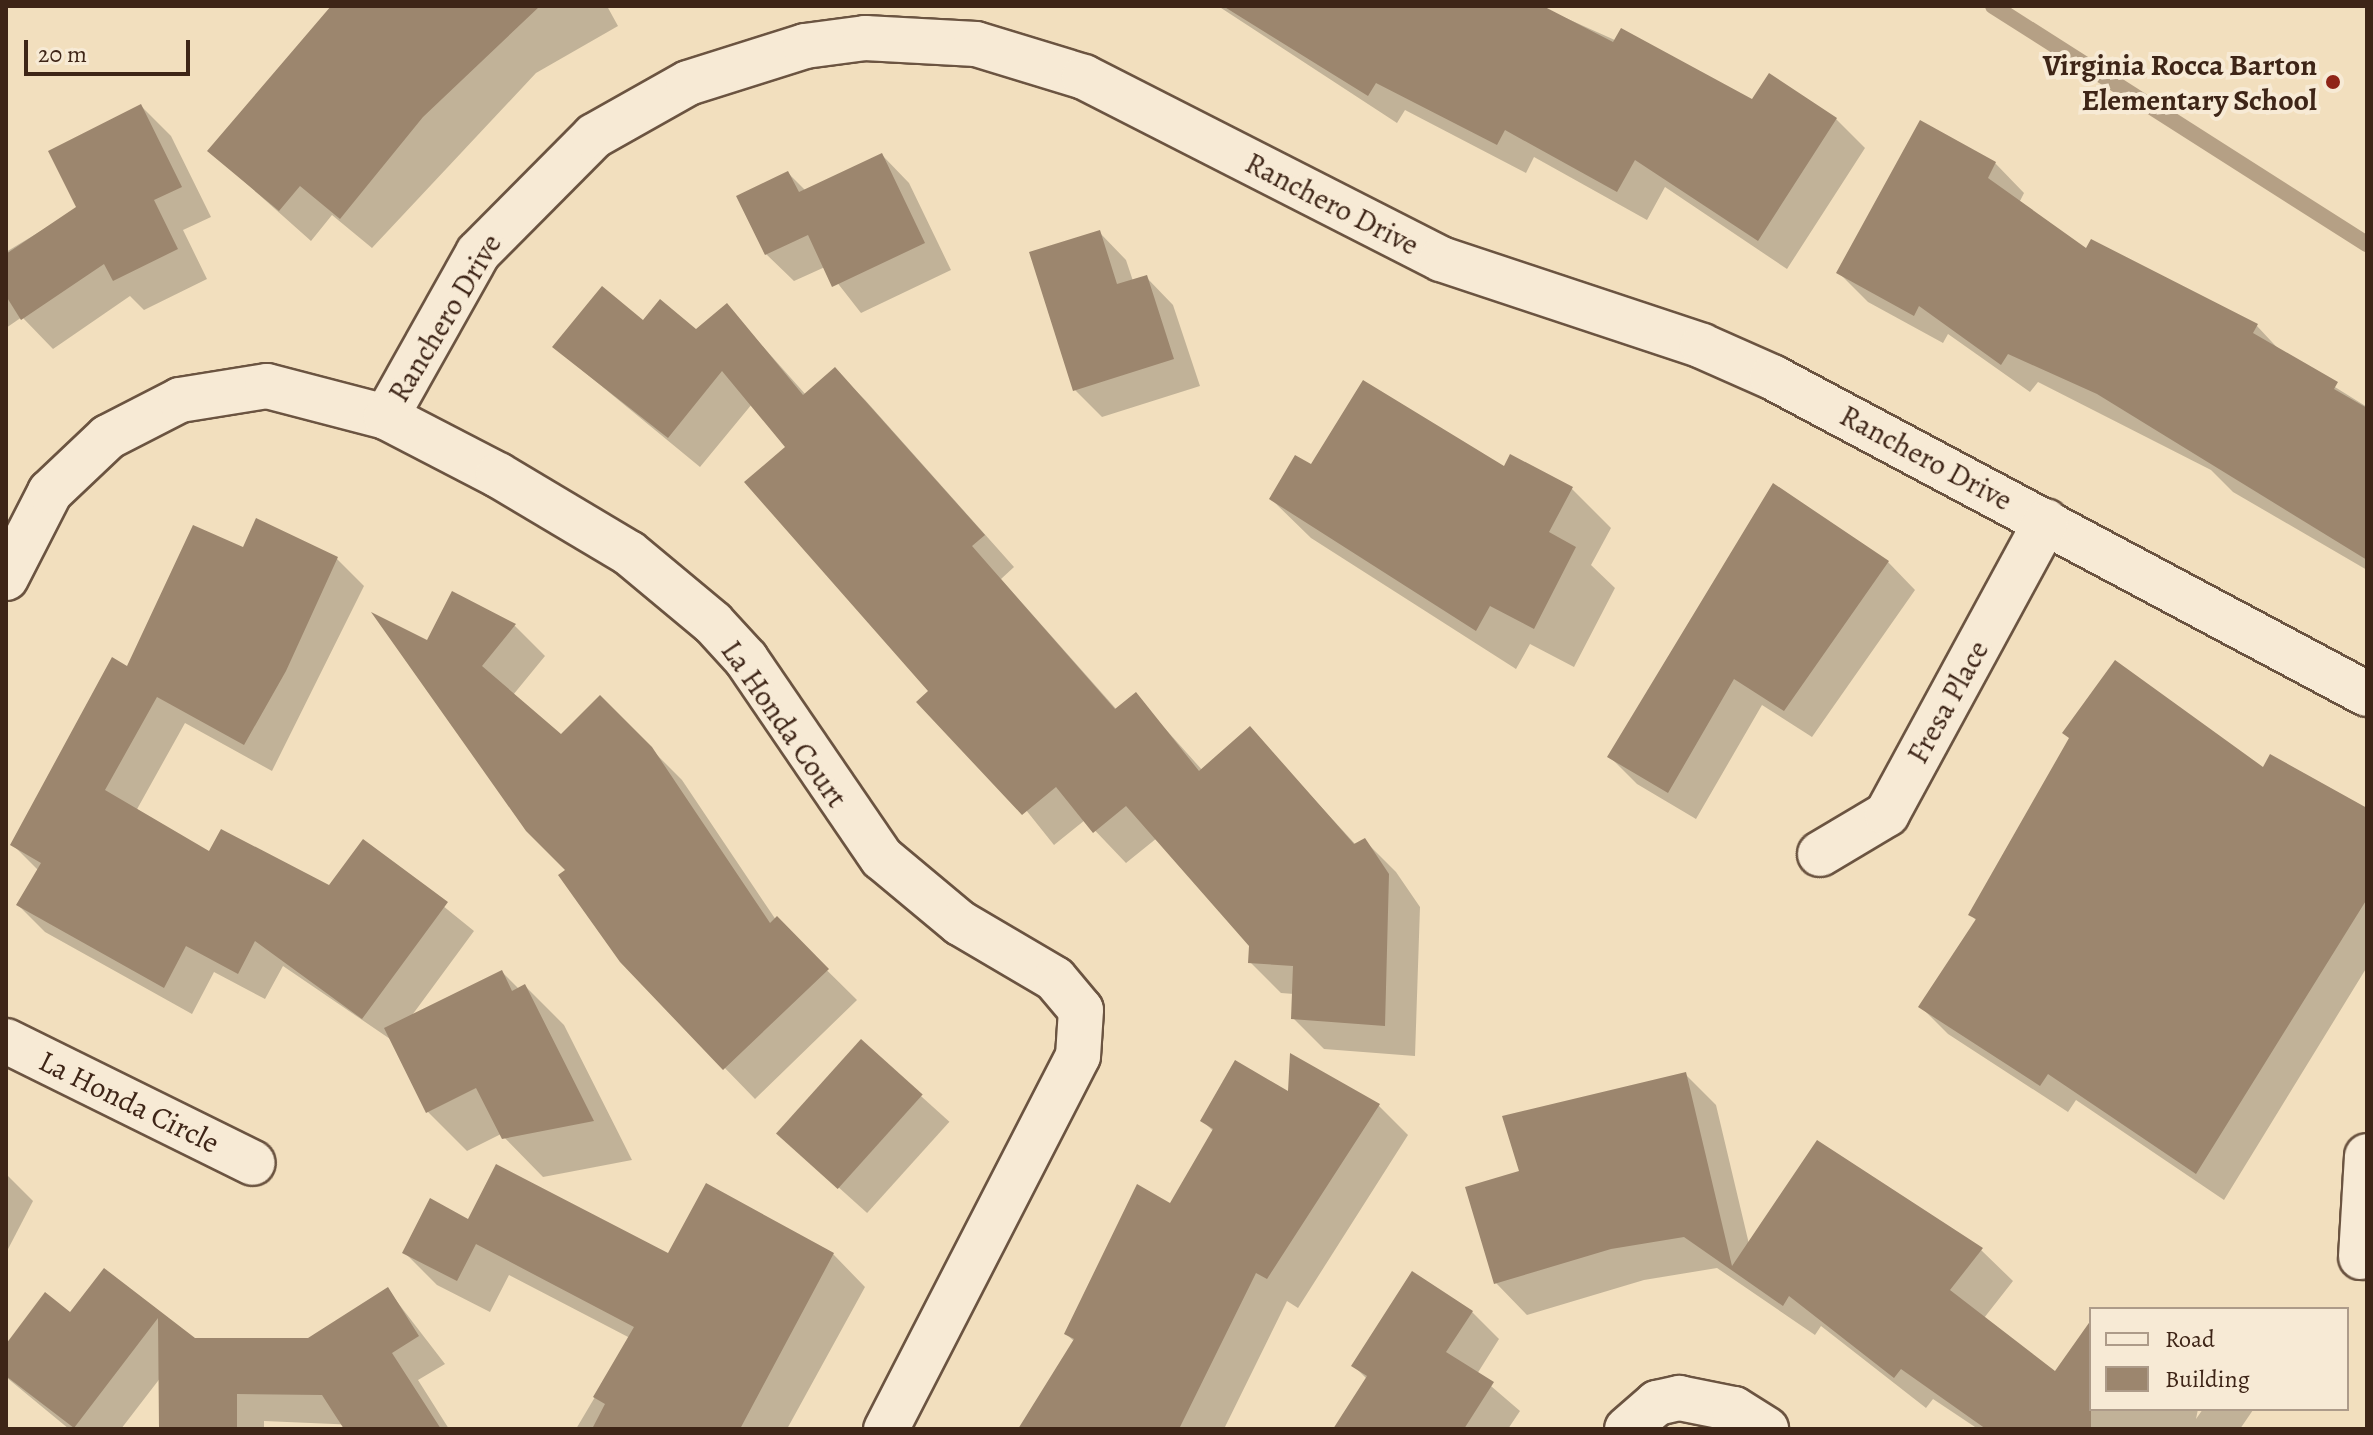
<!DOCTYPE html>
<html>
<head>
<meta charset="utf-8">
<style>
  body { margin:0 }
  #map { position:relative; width:2373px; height:1435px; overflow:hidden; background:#f2dfbe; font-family:Alegreya,serif }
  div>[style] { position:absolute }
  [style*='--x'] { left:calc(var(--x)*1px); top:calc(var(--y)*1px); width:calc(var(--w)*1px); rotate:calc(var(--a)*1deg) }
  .shadow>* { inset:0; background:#0003; transform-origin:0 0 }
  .stream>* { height:16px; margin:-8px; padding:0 8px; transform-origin:8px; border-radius:8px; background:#b5a085 }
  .building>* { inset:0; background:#9c866e; transform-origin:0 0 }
  .roads { filter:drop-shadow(2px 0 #6b5441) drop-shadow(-2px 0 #6b5441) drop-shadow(0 2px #6b5441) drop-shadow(0 -2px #6b5441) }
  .minor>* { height:44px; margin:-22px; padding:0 22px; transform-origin:22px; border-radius:22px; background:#f7ead5 }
  .dots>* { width:22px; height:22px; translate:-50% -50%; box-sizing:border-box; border:4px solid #f7ead5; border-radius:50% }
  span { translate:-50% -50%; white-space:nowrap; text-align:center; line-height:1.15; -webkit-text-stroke:8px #f7ead5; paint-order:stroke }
  .poi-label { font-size:30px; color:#3e2517; font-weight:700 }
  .right { translate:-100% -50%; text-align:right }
  .street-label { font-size:30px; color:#3e2517 }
  .frame { position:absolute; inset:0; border:8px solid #3e2517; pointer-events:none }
  .legend { position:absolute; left:2089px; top:1307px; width:260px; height:104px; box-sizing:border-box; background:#f7ead5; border:2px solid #ad9b89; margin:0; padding:10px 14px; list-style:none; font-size:24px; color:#3e2517 }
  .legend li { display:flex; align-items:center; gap:16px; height:40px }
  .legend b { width:40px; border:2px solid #ad9b89 }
  .scale { position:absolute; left:24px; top:40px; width:166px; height:36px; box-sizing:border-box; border:4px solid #3e2517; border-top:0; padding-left:10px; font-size:24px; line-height:28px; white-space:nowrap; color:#3e2517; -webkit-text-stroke:6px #f7ead5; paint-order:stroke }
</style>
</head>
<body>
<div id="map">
  <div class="shadow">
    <div style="clip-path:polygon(334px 6px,607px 6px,618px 26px,536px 73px,372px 248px,332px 215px,311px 241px,210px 151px)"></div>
    <div style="clip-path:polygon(1218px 6px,1539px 6px,1753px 102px,1836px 119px,1865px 148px,1787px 269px,1665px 187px,1647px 220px,1534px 157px,1526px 173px,1405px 110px,1397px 123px)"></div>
    <div style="clip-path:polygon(141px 106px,171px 136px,211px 217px,183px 230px,207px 279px,144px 310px,130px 296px,53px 349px,22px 317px,6px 328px,6px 252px,79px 208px)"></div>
    <div style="clip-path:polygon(882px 155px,909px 183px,951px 270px,861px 313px,825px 267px,794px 281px,766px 254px,788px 173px,806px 191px)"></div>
    <div style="clip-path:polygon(1995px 163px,2024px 193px,2019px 203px,2087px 251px,2257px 326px,2285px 356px,2367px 407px,2367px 570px,2233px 492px,2211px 470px,2038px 382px,2030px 392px,1948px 334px,1943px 343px,1868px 302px,1839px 273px)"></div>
    <div style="clip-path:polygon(1099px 232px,1126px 260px,1133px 281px,1146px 277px,1173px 305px,1200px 386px,1102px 417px,1075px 390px)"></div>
    <div style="clip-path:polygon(727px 306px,806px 395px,835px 370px,866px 401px,1014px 567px,1001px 579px,1117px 710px,1135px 695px,1203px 771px,1250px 729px,1356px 845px,1365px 841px,1396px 872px,1420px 907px,1415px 1056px,1324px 1049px,1293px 1018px,1294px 994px,1281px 993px,1250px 962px,1251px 945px,1157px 838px,1126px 863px,1085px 820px,1054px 845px,931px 691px,788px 447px,752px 404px,700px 467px,554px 347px,643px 323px,696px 332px)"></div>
    <div style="clip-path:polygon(1312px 467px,1505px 468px,1572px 489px,1611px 528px,1591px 565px,1615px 588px,1574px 667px,1530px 644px,1516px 669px,1311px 538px,1271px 499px)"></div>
    <div style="clip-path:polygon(244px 550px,337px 559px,364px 586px,272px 771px,185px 723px,136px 811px,210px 854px,330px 888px,364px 842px,474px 931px,410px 1018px,502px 972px,519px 989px,525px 986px,564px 1025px,632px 1160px,543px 1177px,501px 1134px,467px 1151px,428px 1112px,393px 1041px,283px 966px,265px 999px,214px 972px,192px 1014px,45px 932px,18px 905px,39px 871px,12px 844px,128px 669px)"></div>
    <div style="clip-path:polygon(1888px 562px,1915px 590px,1812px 737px,1762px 705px,1696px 819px,1637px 784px,1610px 757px)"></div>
    <div style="clip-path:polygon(453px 594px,515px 626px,545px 656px,513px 695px,561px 737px,600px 698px,682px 780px,776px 920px,857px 1000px,755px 1099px,621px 961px,428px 642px)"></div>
    <div style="clip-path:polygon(2264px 770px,2367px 810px,2367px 967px,2224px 1200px,2076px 1100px,2068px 1112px,1948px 1034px,1921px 1007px,1977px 921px,1971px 915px)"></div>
    <div style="left:861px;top:1042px;width:119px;height:123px;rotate:42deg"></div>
    <div style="clip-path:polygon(1685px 1074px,1716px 1105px,1749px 1244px,1981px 1250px,2013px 1281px,1984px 1318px,2055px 1374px,2091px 1323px,2091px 1409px,2198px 1409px,2196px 1419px,2203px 1409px,2253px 1410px,2240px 1429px,1978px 1429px,1933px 1399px,1926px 1408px,1821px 1326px,1815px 1335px,1717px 1268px,1644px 1280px,1527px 1315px,1496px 1283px,1521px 1172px)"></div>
    <div style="clip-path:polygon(1290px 1095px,1378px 1105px,1408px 1135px,1298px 1308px,1287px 1301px,1224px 1429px,1025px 1429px,1075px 1342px,1066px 1334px,1171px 1206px,1214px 1132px,1203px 1121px)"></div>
    <div style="clip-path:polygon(6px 1174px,33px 1201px,6px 1253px)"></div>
    <div style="clip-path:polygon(469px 1221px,668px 1256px,833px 1254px,865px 1287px,787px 1429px,576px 1429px,630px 1338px,509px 1275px,490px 1312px,437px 1285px,404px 1252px)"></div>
    <div style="clip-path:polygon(104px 1271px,194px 1340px,308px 1340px,388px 1290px,445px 1364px,418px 1380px,449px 1429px,264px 1421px,264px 1429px,161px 1429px,161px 1377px,121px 1429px,69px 1429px,6px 1377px,6px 1347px,71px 1314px)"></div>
    <div style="clip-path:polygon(1472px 1312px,1499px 1339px,1477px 1374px,1520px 1411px,1508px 1429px,1337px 1429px,1367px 1379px,1354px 1366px)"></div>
  </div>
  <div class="stream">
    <div style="--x:1993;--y:6;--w:443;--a:32.5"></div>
  </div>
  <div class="building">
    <div style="clip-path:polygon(331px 6px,540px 6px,423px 117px,340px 219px,300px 186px,279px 211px,207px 151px)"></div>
    <div style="clip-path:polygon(1223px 6px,1543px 6px,1613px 42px,1621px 28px,1752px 99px,1769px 73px,1837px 118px,1758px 241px,1635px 160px,1617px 192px,1505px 130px,1497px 145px,1376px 83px,1368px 96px)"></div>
    <div style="clip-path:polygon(141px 104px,182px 187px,154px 200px,178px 249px,113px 281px,104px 264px,21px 320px,6px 296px,6px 254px,76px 207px,48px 151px)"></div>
    <div style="clip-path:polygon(1920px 120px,1996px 162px,1988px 178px,2086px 248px,2091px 239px,2258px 324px,2253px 333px,2338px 382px,2334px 389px,2367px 408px,2367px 560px,2097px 394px,2008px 354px,2001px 365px,1919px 306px,1914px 316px,1836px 273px)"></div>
    <div style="clip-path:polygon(882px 153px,925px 243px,832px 287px,808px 235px,765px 255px,736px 196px,788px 171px,799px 192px)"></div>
    <div style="clip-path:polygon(1100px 230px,1117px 284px,1147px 275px,1174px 359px,1073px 391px,1029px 252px)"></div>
    <div style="clip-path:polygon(602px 286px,643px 320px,660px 299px,696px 329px,727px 303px,803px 395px,835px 367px,985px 535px,972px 546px,1115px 709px,1136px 692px,1199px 771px,1250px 726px,1354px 844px,1365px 838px,1389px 874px,1385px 1026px,1291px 1019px,1293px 966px,1248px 963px,1249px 946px,1126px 806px,1093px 833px,1056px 787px,1022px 815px,916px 702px,928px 691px,744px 482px,785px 447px,722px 371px,668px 438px,552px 347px)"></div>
    <div style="clip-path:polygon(1363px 380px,1504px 466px,1510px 454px,1573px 487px,1549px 532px,1576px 547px,1534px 629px,1490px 606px,1476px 631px,1269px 499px,1295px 455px,1311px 464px)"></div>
    <div style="clip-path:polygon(1773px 483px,1889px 561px,1784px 711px,1734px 679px,1668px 793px,1607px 757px)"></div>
    <div style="clip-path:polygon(256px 518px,338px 557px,286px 671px,244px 745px,157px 697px,105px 790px,209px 851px,221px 829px,329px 885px,363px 839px,448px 902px,362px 1019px,255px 941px,238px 974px,186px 946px,164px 988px,16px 905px,41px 863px,10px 845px,112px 657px,127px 666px,193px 525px,243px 547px)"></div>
    <div style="clip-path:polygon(452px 591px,516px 624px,482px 666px,561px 734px,600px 695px,652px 747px,770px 923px,777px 916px,829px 969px,723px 1070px,620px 962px,558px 875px,565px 870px,526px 831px,371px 612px,427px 640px)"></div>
    <div style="clip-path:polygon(2115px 660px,2263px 767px,2270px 754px,2367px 808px,2367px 899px,2196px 1174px,2048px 1074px,2040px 1086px,1918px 1007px,1976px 919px,1968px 915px,2069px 738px,2062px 733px)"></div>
    <div style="clip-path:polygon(502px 970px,512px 991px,525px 984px,594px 1121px,502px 1139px,476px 1088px,426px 1113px,384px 1028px)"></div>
    <div style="left:861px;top:1039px;width:83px;height:127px;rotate:42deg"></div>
    <div style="clip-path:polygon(1290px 1053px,1380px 1104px,1267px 1279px,1256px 1273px,1179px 1429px,1018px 1429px,1074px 1339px,1064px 1334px,1137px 1184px,1170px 1203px,1213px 1129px,1200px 1121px,1235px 1060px,1288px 1091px)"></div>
    <div style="clip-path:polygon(1686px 1072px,1732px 1266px,1817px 1140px,1983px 1248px,1950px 1290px,2055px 1371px,2091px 1320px,2091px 1429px,1986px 1429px,1901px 1369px,1894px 1378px,1789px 1296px,1783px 1306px,1684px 1237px,1611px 1249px,1494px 1284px,1465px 1187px,1519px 1171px,1502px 1116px)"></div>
    <div style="clip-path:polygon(496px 1164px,668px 1253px,706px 1183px,834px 1253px,740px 1429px,592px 1429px,605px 1404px,593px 1397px,634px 1327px,476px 1244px,457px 1281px,402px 1253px,430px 1198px,468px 1219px)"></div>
    <div style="clip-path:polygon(104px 1268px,195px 1338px,308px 1338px,388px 1287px,419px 1336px,392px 1353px,441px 1429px,344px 1429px,322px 1395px,237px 1394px,237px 1429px,159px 1429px,158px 1318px,74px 1428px,6px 1376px,6px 1344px,45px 1292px,70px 1312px)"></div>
    <div style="clip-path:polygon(1412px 1271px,1473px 1311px,1446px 1352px,1494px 1382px,1464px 1429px,1333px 1429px,1367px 1376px,1351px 1366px)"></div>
  </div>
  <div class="roads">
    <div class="minor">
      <div style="--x:386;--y:417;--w:188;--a:-60.7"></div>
      <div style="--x:478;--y:253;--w:165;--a:-45.2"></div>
      <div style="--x:594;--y:136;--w:108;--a:-29.4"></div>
      <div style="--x:688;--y:83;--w:123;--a:-17.5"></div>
      <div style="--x:805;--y:46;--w:61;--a:-7.6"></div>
      <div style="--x:865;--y:38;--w:111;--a:3.1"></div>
      <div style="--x:976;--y:44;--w:113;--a:17"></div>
      <div style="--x:1084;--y:77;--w:401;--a:27"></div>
      <div style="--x:1441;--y:259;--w:275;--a:18.4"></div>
      <div style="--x:1702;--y:346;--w:77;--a:23.9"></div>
      <div style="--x:1772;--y:377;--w:674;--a:28.05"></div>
      <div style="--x:6;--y:578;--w:97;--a:-62.9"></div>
      <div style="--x:50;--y:492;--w:80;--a:-43.5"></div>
      <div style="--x:108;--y:437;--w:81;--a:-27.2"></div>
      <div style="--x:180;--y:400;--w:88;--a:-9.1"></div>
      <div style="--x:267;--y:386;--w:123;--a:14.6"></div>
      <div style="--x:386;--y:417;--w:126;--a:27.4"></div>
      <div style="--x:498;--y:475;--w:152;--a:30.8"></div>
      <div style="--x:629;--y:553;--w:109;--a:39.8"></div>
      <div style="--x:713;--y:623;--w:49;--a:47.5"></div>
      <div style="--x:746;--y:659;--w:241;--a:55.7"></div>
      <div style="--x:882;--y:858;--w:102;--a:39.8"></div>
      <div style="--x:960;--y:923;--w:110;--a:30.5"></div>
      <div style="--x:1055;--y:979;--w:40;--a:50"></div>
      <div style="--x:1081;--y:1010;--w:46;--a:93.7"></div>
      <div style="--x:1078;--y:1056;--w:420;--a:117.2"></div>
      <div style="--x:1820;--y:854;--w:78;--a:-30.8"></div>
      <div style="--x:1887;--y:814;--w:333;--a:-61.5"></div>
      <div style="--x:6;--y:1041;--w:275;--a:26.3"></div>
      <div style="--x:2361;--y:1257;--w:101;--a:-86.6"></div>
      <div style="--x:1627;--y:1429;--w:40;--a:-41"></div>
      <div style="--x:1657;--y:1403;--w:23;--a:-13"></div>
      <div style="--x:1679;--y:1398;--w:56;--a:11.3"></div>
      <div style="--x:1734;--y:1409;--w:38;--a:32"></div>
    </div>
  </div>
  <div class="dots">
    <div style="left:2333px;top:82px;background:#8f2418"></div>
  </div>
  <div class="poi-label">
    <span class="right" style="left:2317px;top:82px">Virginia Rocca Barton<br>Elementary School</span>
  </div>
  <div class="street-label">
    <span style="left:1332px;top:204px;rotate:27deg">Ranchero Drive</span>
    <span style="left:445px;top:318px;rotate:-59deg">Ranchero Drive</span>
    <span style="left:1926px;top:458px;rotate:28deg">Ranchero Drive</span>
    <span style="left:1948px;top:702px;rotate:-61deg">Fresa Place</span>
    <span style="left:784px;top:724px;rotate:55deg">La Honda Court</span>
    <span style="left:129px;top:1102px;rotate:26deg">La Honda Circle</span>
  </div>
  <div class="frame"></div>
  <ul class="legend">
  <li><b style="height:10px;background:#f7ead5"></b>Road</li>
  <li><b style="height:22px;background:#9c866e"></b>Building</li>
  </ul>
  <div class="scale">20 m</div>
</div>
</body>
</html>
